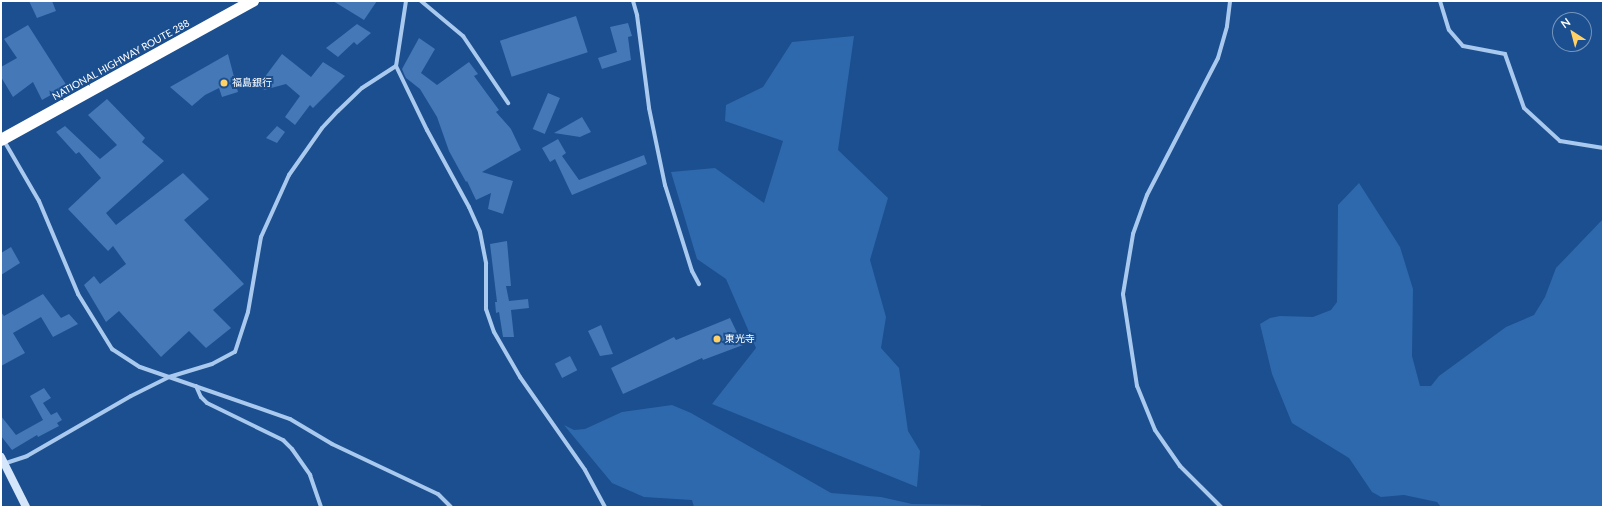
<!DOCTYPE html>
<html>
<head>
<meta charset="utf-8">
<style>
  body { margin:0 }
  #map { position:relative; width:1604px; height:508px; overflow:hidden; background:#1b4f8f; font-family:Lato,"Noto Sans JP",sans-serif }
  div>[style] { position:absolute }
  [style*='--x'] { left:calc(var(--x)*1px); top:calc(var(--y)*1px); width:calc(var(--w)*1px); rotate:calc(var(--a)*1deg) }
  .green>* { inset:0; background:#2e69ad }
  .building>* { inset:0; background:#4478b7; transform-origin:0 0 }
  .street>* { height:4px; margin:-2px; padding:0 2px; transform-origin:2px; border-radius:2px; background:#a9c9ee }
  .secondary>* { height:8px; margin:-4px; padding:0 4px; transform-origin:4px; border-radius:4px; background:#d6e6fa }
  .highway>* { height:12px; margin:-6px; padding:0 6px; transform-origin:6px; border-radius:6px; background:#fff }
  .dots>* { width:11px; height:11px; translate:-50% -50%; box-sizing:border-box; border:2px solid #1b4f8f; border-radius:50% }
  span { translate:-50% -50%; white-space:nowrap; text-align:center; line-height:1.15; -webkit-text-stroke:4px #1b4f8f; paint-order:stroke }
  .street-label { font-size:10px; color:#fff }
  .poi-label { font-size:10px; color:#fff }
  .left { translate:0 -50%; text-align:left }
  .frame { position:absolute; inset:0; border:2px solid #fff; pointer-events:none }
  .north { position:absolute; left:1552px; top:12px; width:40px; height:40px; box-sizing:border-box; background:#1b4f8f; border:1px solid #7695bc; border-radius:50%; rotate:324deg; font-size:11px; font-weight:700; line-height:16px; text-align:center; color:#fff }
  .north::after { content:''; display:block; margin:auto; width:14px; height:18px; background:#ffd166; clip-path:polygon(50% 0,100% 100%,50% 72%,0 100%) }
</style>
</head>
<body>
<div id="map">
  <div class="green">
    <div style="clip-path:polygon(854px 36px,838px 150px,888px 198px,870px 260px,886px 317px,881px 348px,899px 368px,908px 431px,920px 451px,917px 487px,712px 404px,756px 348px,726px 279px,697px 259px,671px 172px,715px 168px,764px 203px,783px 141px,725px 121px,726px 105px,763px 87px,792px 42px)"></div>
    <div style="clip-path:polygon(1359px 183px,1400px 247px,1413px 289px,1412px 356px,1420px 386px,1431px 386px,1439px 376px,1506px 327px,1534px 315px,1545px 297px,1556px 268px,1603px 219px,1603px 507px,1441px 507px,1437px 502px,1404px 495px,1381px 497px,1372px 492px,1349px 458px,1292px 423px,1272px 374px,1260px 324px,1270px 318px,1280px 316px,1313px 317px,1331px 310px,1337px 302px,1338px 205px)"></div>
    <div style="clip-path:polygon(672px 405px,691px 413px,831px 493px,881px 497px,912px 504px,980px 505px,983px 507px,694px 507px,692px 500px,644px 497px,612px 483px,564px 425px,574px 430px,585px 429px,622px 412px)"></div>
  </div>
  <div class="building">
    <div style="clip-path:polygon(29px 1px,52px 1px,56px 11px,37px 18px)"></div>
    <div style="clip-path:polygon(333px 1px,377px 1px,364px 20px)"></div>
    <div style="left:576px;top:16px;width:38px;height:80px;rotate:72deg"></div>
    <div style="clip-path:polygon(628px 23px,632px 36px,628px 37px,631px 60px,602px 69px,598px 58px,617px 52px,610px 27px)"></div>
    <div style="clip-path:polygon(357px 24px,371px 33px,357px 45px,354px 42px,338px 57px,326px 48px)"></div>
    <div style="clip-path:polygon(28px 25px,67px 86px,42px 100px,33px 82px,13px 97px,1px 77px,1px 67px,17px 58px,4px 39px)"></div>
    <div style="clip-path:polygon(419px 38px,435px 49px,421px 73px,437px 85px,469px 62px,478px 74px,474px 76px,499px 110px,496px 112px,511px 129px,521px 150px,482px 172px,513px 181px,503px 214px,488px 209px,491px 193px,476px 200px,467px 181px,466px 182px,449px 151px,437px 117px,420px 89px,406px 78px,404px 74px,402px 69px)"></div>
    <div style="clip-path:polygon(228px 54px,238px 92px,222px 97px,219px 88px,205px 95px,192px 106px,170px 87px)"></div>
    <div style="clip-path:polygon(282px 54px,311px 77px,323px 62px,345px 76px,313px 108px,310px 105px,295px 125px,285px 117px,300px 96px,286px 84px,264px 90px,261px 82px)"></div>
    <div style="left:548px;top:93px;width:13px;height:39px;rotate:23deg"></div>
    <div style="clip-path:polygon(107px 99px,145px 138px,142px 142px,164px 161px,106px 213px,116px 225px,183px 173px,209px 199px,184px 220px,244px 284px,213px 310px,231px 328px,206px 348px,189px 331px,161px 357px,119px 311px,106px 322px,84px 285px,94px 276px,100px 284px,126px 264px,113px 246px,108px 251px,68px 209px,101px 178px,79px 152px,76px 154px,56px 132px,65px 126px,100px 159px,117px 145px,88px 115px)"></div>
    <div style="clip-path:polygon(582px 117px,591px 132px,580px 137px,554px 133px)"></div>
    <div style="clip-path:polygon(277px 126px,285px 132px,277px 143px,266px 138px)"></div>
    <div style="clip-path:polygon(558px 139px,566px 153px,562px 156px,579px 180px,644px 155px,647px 164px,572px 195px,555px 159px,550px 162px,542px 148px)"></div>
    <div style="clip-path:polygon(507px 241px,511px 286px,506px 286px,509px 301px,528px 299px,529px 308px,511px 310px,514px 337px,503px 337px,499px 312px,496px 313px,495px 302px,497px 302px,490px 244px)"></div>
    <div style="clip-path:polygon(11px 247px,20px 263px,1px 275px,1px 253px)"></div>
    <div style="clip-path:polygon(43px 294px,61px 318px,69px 314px,78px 324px,53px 337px,41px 317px,13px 333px,25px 353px,1px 366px,1px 312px,4px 316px)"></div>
    <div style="clip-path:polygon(730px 318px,743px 345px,703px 360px,702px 358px,623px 394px,611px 368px,674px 337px,676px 340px)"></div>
    <div style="clip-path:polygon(601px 325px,613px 354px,600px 356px,588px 331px)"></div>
    <div style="left:570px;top:356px;width:16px;height:17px;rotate:63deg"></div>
    <div style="clip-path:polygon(44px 388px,51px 398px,43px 403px,51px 415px,57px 412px,62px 420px,57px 423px,59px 426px,38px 437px,37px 435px,12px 450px,1px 436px,1px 416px,16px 435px,43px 420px,30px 396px)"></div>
  </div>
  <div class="street">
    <div style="--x:406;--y:1;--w:66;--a:98.7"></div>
    <div style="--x:396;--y:66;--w:71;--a:64.2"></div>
    <div style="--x:427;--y:130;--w:88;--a:61.4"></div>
    <div style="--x:469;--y:207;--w:27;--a:66"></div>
    <div style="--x:480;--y:232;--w:32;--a:79"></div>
    <div style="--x:486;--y:263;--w:46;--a:90"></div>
    <div style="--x:486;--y:309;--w:24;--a:71"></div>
    <div style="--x:494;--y:332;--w:52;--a:60"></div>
    <div style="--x:520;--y:377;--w:113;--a:55"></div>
    <div style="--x:585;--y:470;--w:42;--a:61.6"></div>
    <div style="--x:421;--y:1;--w:55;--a:39.8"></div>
    <div style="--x:463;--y:36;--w:81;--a:56.1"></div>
    <div style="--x:633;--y:1;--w:15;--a:74"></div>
    <div style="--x:637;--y:15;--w:94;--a:82.6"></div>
    <div style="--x:649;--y:108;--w:79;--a:78.3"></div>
    <div style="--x:665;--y:185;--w:90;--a:72.6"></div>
    <div style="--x:692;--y:271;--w:15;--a:62"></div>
    <div style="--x:1440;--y:1;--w:30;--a:73"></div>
    <div style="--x:1449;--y:30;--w:21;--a:49"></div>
    <div style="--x:1463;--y:46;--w:43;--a:10.8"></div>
    <div style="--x:1505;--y:54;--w:57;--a:70.6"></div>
    <div style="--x:1524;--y:108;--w:49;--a:42.5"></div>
    <div style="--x:1560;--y:141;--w:44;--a:9.2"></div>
    <div style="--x:3;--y:139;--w:72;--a:59.9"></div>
    <div style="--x:39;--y:201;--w:101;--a:67.2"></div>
    <div style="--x:78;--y:294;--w:65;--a:58.3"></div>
    <div style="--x:112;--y:349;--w:33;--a:33"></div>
    <div style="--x:140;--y:367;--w:159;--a:19.1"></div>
    <div style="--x:290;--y:419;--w:49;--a:30.8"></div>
    <div style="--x:332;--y:444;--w:117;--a:25.3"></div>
    <div style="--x:438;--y:494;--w:18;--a:45"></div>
    <div style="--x:196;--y:386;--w:12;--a:66"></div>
    <div style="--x:201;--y:397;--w:8;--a:45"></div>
    <div style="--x:207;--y:403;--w:85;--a:26"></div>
    <div style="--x:283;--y:440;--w:13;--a:45"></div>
    <div style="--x:292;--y:449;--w:32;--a:55"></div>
    <div style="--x:310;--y:475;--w:34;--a:71"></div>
    <div style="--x:3;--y:464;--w:25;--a:-18"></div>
    <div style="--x:27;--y:456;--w:120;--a:-30"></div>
    <div style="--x:131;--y:396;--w:42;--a:-26.6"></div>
    <div style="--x:169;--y:377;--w:45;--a:-16.8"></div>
    <div style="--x:212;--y:364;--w:26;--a:-28"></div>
    <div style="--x:235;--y:352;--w:42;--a:-72"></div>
    <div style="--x:248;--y:312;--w:76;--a:-80.2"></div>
    <div style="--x:261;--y:237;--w:68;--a:-65.7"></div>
    <div style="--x:289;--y:175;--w:57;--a:-54.9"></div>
    <div style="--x:322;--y:128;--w:23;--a:-47"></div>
    <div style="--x:338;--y:111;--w:33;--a:-44"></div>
    <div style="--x:362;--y:88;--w:40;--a:-32.9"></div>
    <div style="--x:1221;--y:507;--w:58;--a:-135"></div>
    <div style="--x:1180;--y:466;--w:44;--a:-124.8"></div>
    <div style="--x:1155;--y:430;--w:48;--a:-112.2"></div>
    <div style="--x:1137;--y:386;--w:93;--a:-98.7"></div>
    <div style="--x:1123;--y:294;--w:61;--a:-80.5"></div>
    <div style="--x:1133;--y:234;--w:41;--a:-70.3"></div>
    <div style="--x:1147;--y:195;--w:154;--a:-62.6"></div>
    <div style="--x:1218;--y:58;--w:33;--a:-74"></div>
    <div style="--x:1227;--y:26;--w:25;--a:-83"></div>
  </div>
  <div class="secondary">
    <div style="--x:1;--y:457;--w:56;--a:63.4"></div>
  </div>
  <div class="highway">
    <div style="--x:1;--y:140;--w:288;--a:-28.9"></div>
  </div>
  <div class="dots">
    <div style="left:224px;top:83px;background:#ffd166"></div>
    <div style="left:717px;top:339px;background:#ffd166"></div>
  </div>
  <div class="street-label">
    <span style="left:121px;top:60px;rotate:-29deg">NATIONAL HIGHWAY ROUTE 288</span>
  </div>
  <div class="poi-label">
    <span class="left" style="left:232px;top:83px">福島銀行</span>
    <span class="left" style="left:725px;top:339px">東光寺</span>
  </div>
  <div class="frame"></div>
  <div class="north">N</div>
</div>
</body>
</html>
